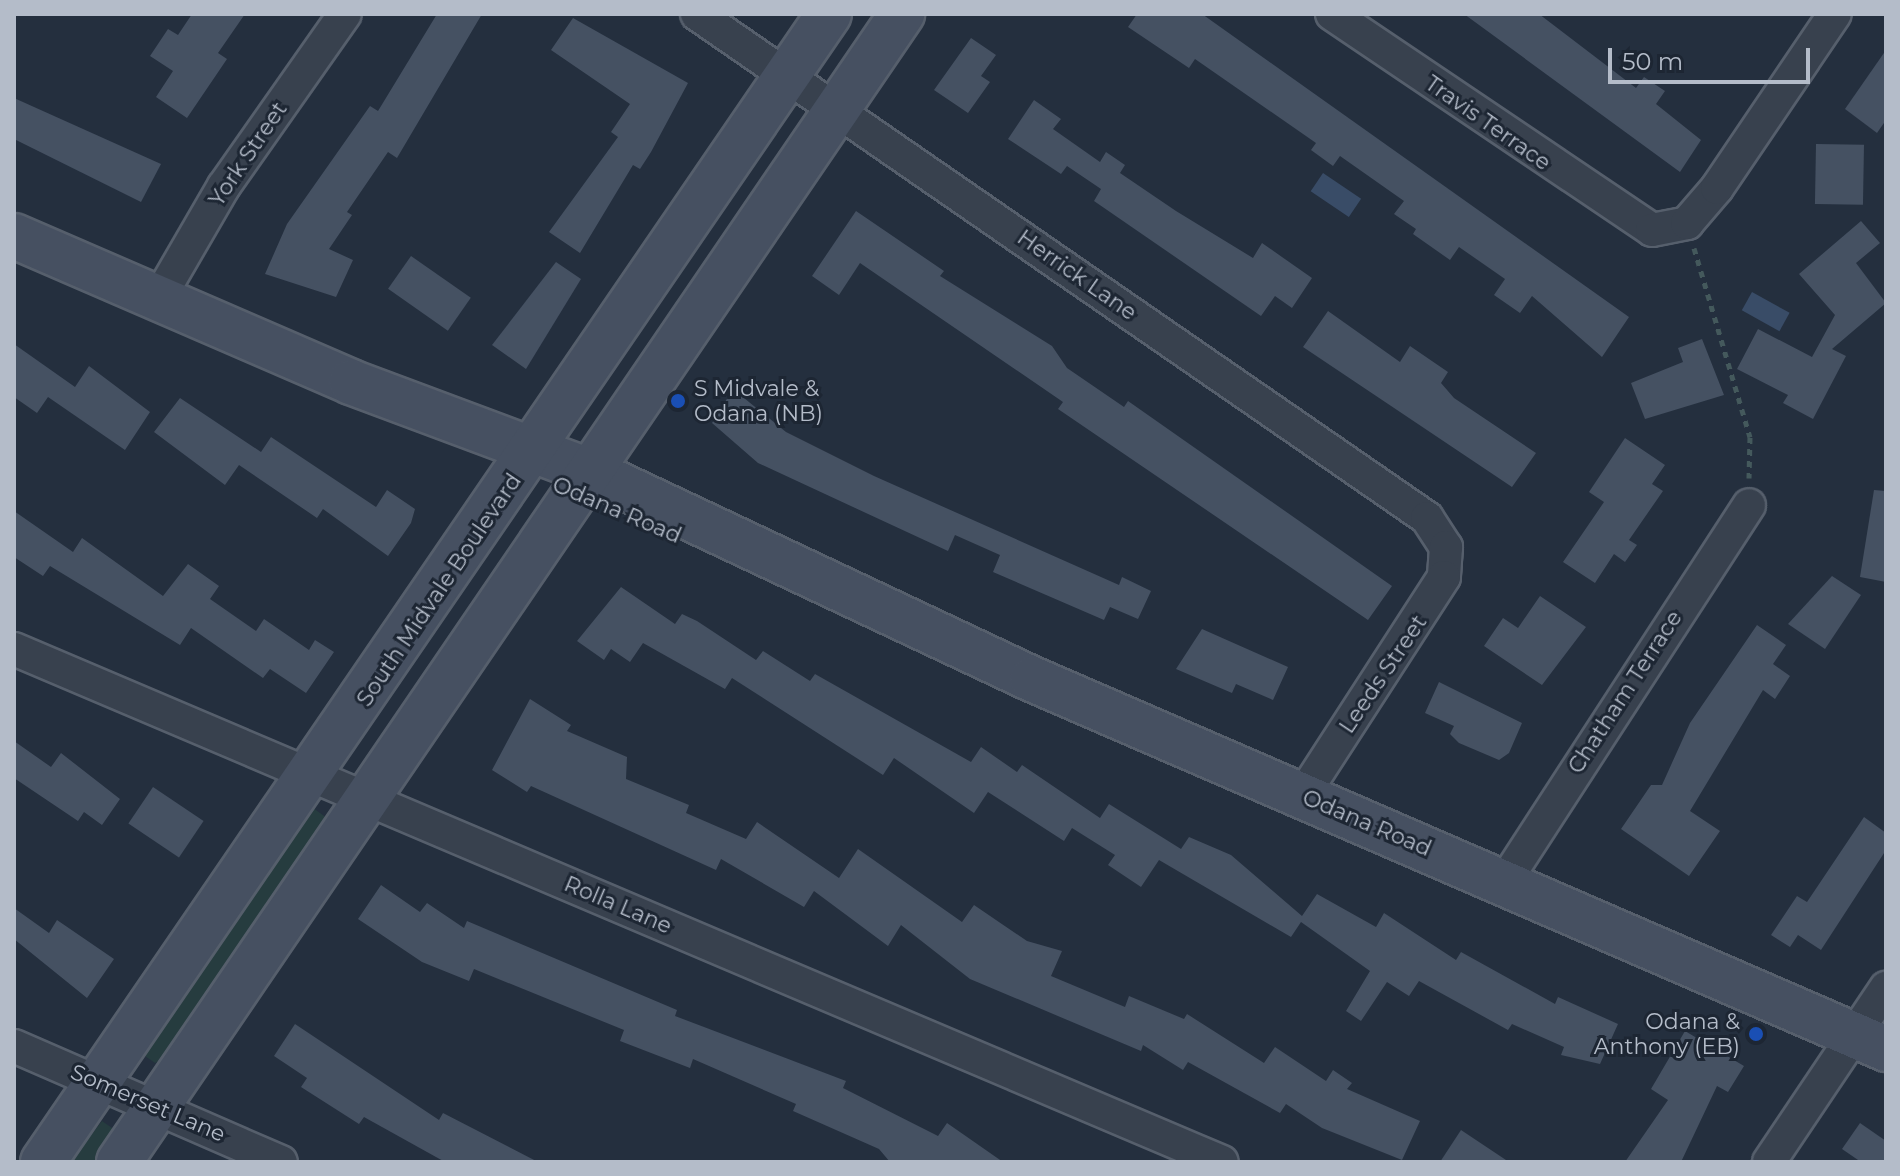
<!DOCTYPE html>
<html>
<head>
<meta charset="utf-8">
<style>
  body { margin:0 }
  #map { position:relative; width:1900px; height:1176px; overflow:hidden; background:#242f3e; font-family:Montserrat,sans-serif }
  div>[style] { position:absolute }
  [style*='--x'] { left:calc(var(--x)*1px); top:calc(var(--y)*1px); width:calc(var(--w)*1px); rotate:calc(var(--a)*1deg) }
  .green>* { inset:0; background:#263c3f }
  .water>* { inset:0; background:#394c67; transform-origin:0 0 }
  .building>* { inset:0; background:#455162; transform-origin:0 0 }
  .path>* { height:5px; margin-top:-2.5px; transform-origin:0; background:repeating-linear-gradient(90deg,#44595c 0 6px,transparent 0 12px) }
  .roads { filter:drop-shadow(2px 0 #565f6c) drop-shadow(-2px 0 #565f6c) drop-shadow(0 2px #565f6c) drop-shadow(0 -2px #565f6c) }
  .street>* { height:32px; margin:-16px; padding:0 16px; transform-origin:16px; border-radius:16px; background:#38414e }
  .secondary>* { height:44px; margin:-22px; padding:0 22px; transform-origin:22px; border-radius:22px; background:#465061 }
  .dots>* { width:22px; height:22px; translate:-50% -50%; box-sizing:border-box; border:4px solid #1d2633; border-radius:50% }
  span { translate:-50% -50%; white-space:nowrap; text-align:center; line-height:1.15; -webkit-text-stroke:6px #1d2633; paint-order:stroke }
  .street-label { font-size:22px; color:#b4bcc9 }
  .poi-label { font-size:22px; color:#b4bcc9 }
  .left { translate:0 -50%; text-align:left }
  .right { translate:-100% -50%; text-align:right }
  .frame { position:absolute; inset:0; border:16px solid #b4bcc9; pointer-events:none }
  .scale { position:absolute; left:1608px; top:48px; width:202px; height:36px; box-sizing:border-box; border:4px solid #b4bcc9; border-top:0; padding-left:10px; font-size:24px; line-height:28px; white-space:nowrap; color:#b4bcc9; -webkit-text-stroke:6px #1d2633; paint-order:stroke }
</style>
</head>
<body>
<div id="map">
  <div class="green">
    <div style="clip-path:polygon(313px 808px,327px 818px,176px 1050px,155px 1063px,145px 1056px)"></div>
    <div style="clip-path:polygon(102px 1121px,115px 1130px,100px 1162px,70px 1162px)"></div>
  </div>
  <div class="water">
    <div style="left:1323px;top:173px;width:46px;height:22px;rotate:34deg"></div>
    <div style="left:1752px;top:292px;width:43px;height:21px;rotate:29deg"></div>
  </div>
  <div class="building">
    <div style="clip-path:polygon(192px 14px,245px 14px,218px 53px,227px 59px,187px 118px,156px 97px,173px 71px,150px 56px,168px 29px,178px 35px)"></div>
    <div style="clip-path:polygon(437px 14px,482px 14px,397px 158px,388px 152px,347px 212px,352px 215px,329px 249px,353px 260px,336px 297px,265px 274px,287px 224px,370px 106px,378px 111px)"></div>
    <div style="clip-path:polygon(1137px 14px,1202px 14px,1629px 317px,1602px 357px,1532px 296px,1520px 313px,1494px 295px,1505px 279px,1459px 247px,1450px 260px,1413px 234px,1416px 229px,1394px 214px,1404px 201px,1340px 156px,1333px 166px,1311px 150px,1316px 143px,1195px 59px,1189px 68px,1128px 27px)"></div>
    <div style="clip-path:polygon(1464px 14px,1539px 14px,1636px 88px,1644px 77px,1665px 91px,1656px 104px,1701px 140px,1680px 172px)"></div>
    <div style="clip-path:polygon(573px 18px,688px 83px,651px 152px,640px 169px,633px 165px,580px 253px,549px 232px,618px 137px,611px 132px,630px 104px,551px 50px)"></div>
    <div style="clip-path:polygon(971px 38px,996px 55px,981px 76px,990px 82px,968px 113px,934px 90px)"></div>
    <div style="clip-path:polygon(1886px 50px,1886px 120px,1877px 133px,1845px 109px)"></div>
    <div style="clip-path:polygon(14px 98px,161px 164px,141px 202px,14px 139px)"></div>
    <div style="clip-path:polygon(1034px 100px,1061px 119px,1053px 129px,1100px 162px,1106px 152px,1125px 165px,1120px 173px,1176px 211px,1253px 258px,1262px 243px,1312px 278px,1292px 308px,1275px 296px,1261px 316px,1094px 201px,1101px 189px,1067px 166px,1061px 174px,1008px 139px)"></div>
    <div style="left:1816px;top:144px;width:48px;height:60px;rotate:1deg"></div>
    <div style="clip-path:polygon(856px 211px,944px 271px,940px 276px,1052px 346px,1067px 368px,1124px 407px,1128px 401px,1392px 586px,1368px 620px,1058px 409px,1063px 402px,860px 263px,839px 295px,812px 276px)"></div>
    <div style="clip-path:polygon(1861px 221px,1880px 243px,1856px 263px,1886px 303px,1832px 349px,1846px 356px,1813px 419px,1783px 403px,1788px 395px,1737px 369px,1758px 329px,1812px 357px,1835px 315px,1799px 274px)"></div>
    <div style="left:411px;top:256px;width:73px;height:40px;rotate:35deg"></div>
    <div style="clip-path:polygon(556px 262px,581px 279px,526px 369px,492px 345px)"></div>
    <div style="clip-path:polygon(1328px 311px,1400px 362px,1410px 346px,1448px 372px,1441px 383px,1454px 398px,1536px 453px,1512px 487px,1303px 347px)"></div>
    <div style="clip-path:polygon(1702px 339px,1724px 395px,1645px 419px,1631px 383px,1683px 362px,1678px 348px)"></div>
    <div style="clip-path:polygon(14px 344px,75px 387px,89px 366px,150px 412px,125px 450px,48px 397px,37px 413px,14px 397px)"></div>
    <div style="clip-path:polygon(733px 389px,786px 432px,874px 476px,1119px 585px,1122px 577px,1151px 591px,1138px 619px,1110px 607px,1104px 620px,993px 572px,1000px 555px,955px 535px,948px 551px,758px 463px,712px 423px)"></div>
    <div style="clip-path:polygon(180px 398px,261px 452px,271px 437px,376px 507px,387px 490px,415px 509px,411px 523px,388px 556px,323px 509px,317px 518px,239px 465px,225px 485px,154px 432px)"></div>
    <div style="clip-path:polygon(1625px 438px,1665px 465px,1652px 484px,1663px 491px,1629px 540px,1637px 545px,1625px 562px,1614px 554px,1595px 583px,1563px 562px,1604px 502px,1589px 492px)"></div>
    <div style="clip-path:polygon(1874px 490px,1886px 491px,1886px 582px,1860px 577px)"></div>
    <div style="clip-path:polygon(14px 511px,73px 552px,82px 538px,163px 596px,188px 564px,219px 586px,210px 599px,256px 631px,264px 619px,309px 650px,315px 640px,334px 652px,306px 693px,270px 669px,263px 678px,191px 628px,180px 645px,50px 566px,43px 576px,14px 557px)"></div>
    <div style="clip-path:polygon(1832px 576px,1861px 595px,1825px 649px,1788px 624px)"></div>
    <div style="clip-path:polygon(621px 587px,675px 624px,682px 614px,697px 621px,756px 660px,763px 651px,810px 681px,815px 674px,971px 762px,981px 747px,1017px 772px,1022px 765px,1100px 818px,1109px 804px,1181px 849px,1189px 837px,1231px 855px,1302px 916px,1317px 894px,1376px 927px,1384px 913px,1456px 960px,1461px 952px,1555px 1004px,1558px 997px,1618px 1024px,1600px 1064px,1561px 1055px,1564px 1047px,1512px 1024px,1508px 1030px,1419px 981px,1409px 996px,1387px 982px,1361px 1021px,1346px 1011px,1370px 971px,1301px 922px,1291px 937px,1159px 860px,1141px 887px,1108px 865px,1115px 855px,1072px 828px,1064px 841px,988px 792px,974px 813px,894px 758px,883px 775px,732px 678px,725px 689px,643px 643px,630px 662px,611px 649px,604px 660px,577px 641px)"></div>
    <div style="clip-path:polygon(1540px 596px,1586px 627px,1542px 685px,1484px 646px,1503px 618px,1518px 628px)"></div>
    <div style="clip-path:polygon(1757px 625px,1786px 645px,1773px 664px,1790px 676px,1775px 699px,1763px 690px,1690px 811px,1720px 831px,1689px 876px,1621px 829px,1651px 785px,1662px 785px,1690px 723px)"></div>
    <div style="clip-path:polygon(1202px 629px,1288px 667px,1273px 700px,1236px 684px,1232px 693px,1176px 669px)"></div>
    <div style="clip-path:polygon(1439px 682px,1522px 723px,1509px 753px,1499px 760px,1459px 743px,1450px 734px,1454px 726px,1425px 713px)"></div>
    <div style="clip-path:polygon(530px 699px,571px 725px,567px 731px,627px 757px,626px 779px,689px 805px,686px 813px,746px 839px,757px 822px,839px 878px,858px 849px,962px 922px,974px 905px,1027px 941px,1062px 951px,1051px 976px,1125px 1007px,1129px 996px,1184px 1019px,1187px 1014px,1264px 1063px,1275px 1047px,1326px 1081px,1333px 1070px,1352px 1083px,1347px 1089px,1420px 1121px,1402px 1160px,1322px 1128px,1286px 1104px,1280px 1113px,1188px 1062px,1183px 1070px,1143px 1045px,1141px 1051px,970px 979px,901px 925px,888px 946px,814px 891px,804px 907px,721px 859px,716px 870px,531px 786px,527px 792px,492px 770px)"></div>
    <div style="clip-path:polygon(14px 741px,51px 767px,61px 753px,120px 799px,102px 825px,84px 812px,78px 821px,14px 778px)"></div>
    <div style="left:153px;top:787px;width:61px;height:44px;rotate:34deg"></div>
    <div style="clip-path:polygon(1864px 817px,1886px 833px,1886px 850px,1821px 950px,1798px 935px,1790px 947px,1771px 935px,1797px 896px,1807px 902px)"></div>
    <div style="clip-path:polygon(381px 885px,420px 912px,427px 903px,464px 928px,467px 921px,677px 1010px,675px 1016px,846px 1081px,843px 1088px,938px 1136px,947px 1123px,1003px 1162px,890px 1162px,879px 1149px,793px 1111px,796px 1104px,693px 1059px,690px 1068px,620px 1041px,624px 1030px,474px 969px,469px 981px,422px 962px,358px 919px)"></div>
    <div style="clip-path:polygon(14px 908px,49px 933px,57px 920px,114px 959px,87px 998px,14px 939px)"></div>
    <div style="clip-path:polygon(295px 1024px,439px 1120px,443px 1113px,538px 1162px,445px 1162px,364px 1117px,359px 1124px,301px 1087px,307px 1078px,274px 1056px)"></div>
    <div style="clip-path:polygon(1685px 1031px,1744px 1066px,1728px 1092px,1717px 1086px,1681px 1162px,1625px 1162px,1668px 1100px,1651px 1089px)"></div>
    <div style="clip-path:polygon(1860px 1123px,1886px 1141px,1886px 1162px,1861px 1162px,1842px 1149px)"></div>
    <div style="clip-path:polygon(1461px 1130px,1509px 1162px,1440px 1162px)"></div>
  </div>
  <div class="path">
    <div style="--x:1694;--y:248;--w:197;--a:73.5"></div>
    <div style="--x:1750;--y:437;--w:41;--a:91.4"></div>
  </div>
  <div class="roads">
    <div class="street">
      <div style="--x:697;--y:14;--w:887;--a:34.62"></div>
      <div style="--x:1427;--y:518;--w:35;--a:57"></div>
      <div style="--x:1446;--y:547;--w:30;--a:94"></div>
      <div style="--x:1444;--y:577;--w:260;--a:122.9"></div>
      <div style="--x:1332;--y:14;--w:386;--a:34"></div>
      <div style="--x:1652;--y:230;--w:36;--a:-11"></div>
      <div style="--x:1687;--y:223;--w:46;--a:-49.4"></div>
      <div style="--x:1717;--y:188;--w:210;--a:-55.9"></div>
      <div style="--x:159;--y:298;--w:129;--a:-59.9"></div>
      <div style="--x:224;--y:186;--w:210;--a:-54.9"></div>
      <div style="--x:14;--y:649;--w:1312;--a:23.01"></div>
      <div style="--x:1505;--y:881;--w:448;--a:-57"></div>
      <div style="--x:14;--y:1046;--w:291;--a:23.5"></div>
      <div style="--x:1769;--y:1162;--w:210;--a:-56.1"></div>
    </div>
    <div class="secondary">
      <div style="--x:14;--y:236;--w:367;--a:23.4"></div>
      <div style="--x:351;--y:382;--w:257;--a:20.5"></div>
      <div style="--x:592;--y:472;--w:486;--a:25.2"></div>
      <div style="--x:1032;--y:679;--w:931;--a:23.42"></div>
      <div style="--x:43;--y:1162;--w:1391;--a:-55.6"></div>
      <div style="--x:119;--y:1162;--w:1390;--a:-55.7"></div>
    </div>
  </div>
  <div class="dots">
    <div style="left:678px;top:401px;background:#1a4fb4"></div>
    <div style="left:1756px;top:1034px;background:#1a4fb4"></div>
  </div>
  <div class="street-label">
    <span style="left:1488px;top:123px;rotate:35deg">Travis Terrace</span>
    <span style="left:248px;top:154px;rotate:-56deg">York Street</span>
    <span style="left:1077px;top:275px;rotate:35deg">Herrick Lane</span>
    <span style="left:617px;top:510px;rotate:23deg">Odana Road</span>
    <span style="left:439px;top:590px;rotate:-56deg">South Midvale Boulevard</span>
    <span style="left:1383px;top:674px;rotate:-56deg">Leeds Street</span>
    <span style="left:1625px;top:692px;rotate:-57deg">Chatham Terrace</span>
    <span style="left:1367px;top:823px;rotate:23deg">Odana Road</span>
    <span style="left:618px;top:905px;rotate:23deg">Rolla Lane</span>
    <span style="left:148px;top:1103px;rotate:23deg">Somerset Lane</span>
  </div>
  <div class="poi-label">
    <span class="left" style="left:694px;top:401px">S Midvale &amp;<br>Odana (NB)</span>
    <span class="right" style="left:1740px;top:1034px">Odana &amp;<br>Anthony (EB)</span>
  </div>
  <div class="frame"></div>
  <div class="scale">50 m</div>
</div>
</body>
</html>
